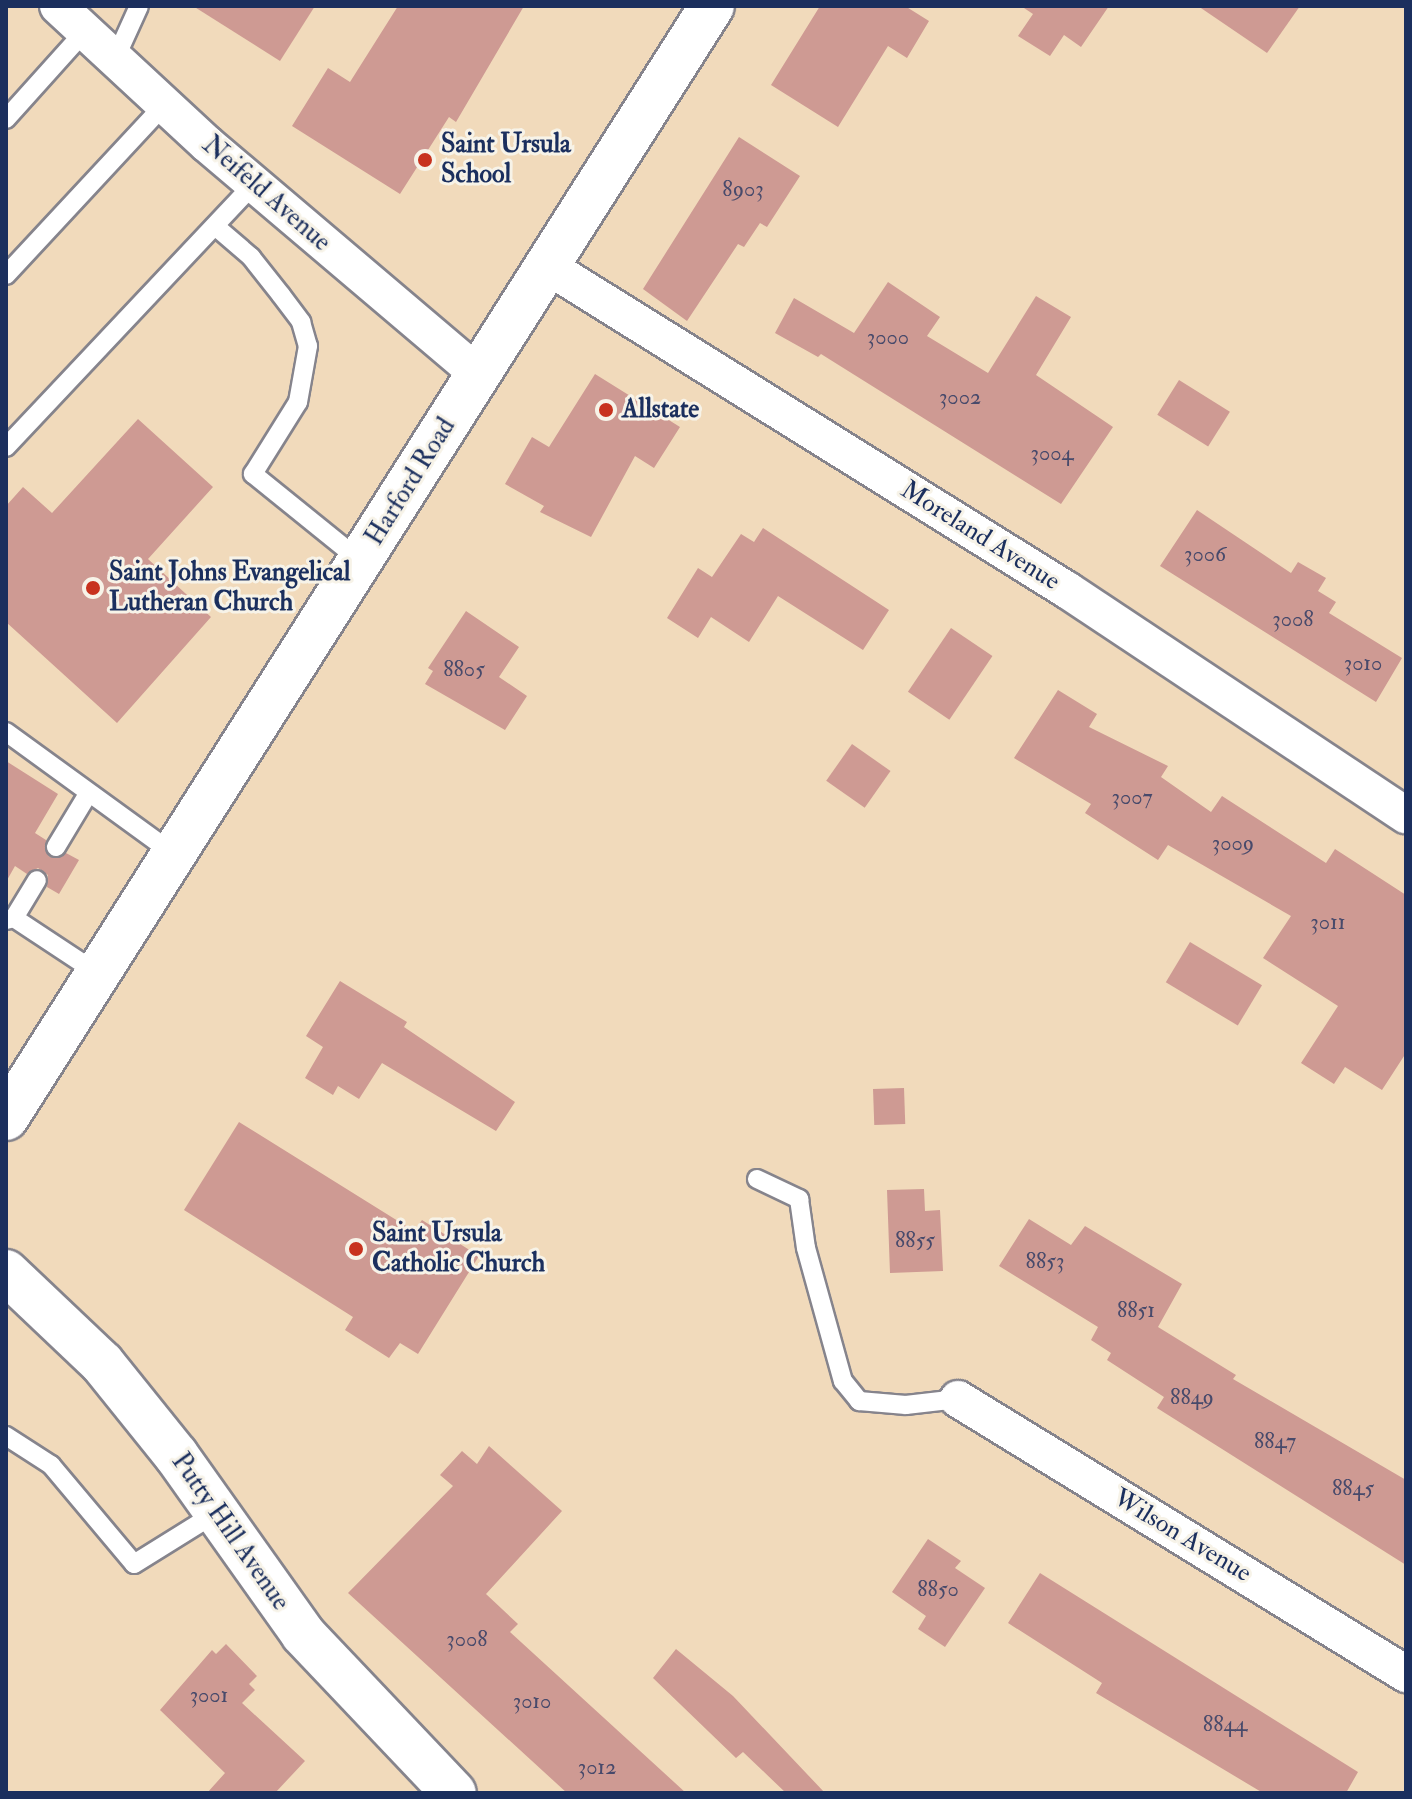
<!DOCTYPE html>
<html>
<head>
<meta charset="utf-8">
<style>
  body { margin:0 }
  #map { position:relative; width:1412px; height:1799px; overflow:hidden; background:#f1dabb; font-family:"IM FELL Double Pica",serif }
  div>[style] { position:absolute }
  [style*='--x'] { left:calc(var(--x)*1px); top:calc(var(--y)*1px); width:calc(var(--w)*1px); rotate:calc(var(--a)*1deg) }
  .building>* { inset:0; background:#ce9a93; transform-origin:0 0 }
  .roads { filter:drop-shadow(2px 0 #86848c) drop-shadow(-2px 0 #86848c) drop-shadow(0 2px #86848c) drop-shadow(0 -2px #86848c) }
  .lane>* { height:18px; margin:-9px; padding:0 9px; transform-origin:9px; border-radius:9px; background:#fff }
  .street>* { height:36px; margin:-18px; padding:0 18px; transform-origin:18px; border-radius:18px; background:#fff }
  .secondary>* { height:44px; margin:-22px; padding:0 22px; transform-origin:22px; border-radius:22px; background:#fff }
  .primary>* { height:44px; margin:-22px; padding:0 22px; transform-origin:22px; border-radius:22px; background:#fff }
  .dots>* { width:22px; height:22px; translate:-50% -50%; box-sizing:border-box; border:4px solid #f7f3e8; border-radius:50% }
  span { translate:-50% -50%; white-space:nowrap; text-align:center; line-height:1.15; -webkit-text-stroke:6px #f7f3e8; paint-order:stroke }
  .number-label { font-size:22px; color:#484a6b }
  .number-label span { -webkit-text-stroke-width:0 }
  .poi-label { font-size:26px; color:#1b2f5e; font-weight:700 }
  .left { translate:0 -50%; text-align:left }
  .street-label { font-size:26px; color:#1b2f5e }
  .frame { position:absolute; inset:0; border:8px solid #1b2f5e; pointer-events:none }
</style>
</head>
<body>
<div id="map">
  <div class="building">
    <div style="clip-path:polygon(193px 6px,315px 6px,280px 61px)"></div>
    <div style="clip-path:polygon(398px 6px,524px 6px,456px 122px,449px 117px,400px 194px,292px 126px,328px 68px,350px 82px)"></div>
    <div style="clip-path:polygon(820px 6px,905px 6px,929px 21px,907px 58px,888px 46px,838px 127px,771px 85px)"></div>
    <div style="clip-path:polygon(1021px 6px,1109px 6px,1081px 47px,1064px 35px,1050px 56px,1018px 36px,1033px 14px)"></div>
    <div style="clip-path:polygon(1198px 6px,1300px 6px,1267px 53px)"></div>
    <div style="clip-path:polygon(739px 137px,800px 176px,767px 227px,760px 223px,744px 247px,738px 244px,687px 321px,643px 289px)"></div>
    <div style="clip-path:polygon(888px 282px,940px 317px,927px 336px,988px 373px,1036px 296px,1071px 317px,1036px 375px,1113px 427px,1061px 504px,821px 354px,818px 357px,775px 333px,794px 298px,854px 333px)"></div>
    <div style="clip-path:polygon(595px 374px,680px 427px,654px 468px,635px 456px,591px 537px,540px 512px,544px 506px,505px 484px,532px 437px,549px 447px)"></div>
    <div style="left:1179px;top:380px;width:60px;height:41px;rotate:32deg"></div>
    <div style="clip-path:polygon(138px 419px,213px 487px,148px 559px,211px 617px,117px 723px,6px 622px,6px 506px,23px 487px,52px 513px)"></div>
    <div style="clip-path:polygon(1197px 510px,1291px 573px,1298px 562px,1326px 578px,1318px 591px,1336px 602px,1329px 613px,1402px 658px,1376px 702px,1160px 566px)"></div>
    <div style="clip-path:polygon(763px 528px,889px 610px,863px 650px,778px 596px,749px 642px,711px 617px,698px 638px,667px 618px,698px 568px,712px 577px,741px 534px,754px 542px)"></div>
    <div style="clip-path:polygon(466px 611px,519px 647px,499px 677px,527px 696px,505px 730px,425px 684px,433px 671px,428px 668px)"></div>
    <div style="left:951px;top:628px;width:50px;height:77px;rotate:34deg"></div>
    <div style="clip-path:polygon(1058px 690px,1097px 714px,1089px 727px,1168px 766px,1161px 777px,1211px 812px,1222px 796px,1326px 863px,1335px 849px,1406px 895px,1406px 1053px,1382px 1090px,1345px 1067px,1334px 1084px,1301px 1063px,1338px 1006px,1263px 958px,1291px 916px,1168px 845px,1158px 860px,1085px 813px,1091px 804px,1014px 758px)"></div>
    <div style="left:852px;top:744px;width:47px;height:45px;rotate:35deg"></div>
    <div style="clip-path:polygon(6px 761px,58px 794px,35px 833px,46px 840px,49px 857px,66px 853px,79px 860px,59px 894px,47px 887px,48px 875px,38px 868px,27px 874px,15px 866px,6px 882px)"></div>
    <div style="left:1190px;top:942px;width:84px;height:47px;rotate:31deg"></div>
    <div style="clip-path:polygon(340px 981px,407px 1022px,404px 1027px,515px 1102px,496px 1131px,382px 1063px,359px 1099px,338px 1086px,333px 1095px,305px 1078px,323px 1047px,306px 1036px)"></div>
    <div style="left:904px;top:1088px;width:36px;height:31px;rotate:88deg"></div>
    <div style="clip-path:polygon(239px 1122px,414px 1231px,422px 1220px,479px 1256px,418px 1354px,400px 1343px,389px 1358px,345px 1330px,353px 1317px,184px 1210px)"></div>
    <div style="clip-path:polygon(924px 1189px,925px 1211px,940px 1210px,943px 1271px,890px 1273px,887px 1190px)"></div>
    <div style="clip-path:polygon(1029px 1219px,1071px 1245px,1085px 1226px,1182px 1284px,1158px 1327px,1236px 1375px,1233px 1379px,1406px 1480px,1406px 1565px,1157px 1408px,1164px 1397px,1107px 1360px,1111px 1353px,1091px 1340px,1098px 1327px,999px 1266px)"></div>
    <div style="clip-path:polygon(489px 1446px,562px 1511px,486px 1594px,518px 1624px,510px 1632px,686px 1793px,567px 1793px,348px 1593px,453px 1486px,440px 1475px,462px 1451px,477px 1464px)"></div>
    <div style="clip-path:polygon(928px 1539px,961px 1561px,955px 1568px,985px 1588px,945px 1647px,918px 1629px,926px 1616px,892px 1592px)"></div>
    <div style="clip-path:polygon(1040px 1573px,1358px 1772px,1346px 1793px,1263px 1793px,1096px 1693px,1102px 1683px,1008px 1623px)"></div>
    <div style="clip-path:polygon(226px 1644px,257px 1676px,249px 1684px,255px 1690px,242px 1703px,305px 1761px,275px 1793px,207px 1793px,225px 1773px,160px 1710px,212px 1650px,216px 1654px)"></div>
    <div style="clip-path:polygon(676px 1649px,733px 1696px,825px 1793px,786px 1793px,743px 1752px,736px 1758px,653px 1678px)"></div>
  </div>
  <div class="roads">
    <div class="lane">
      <div style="--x:115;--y:59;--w:58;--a:-65.6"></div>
      <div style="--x:6;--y:119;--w:118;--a:-48.1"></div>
      <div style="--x:215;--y:226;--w:48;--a:40.7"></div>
      <div style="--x:251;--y:257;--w:48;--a:51.7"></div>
      <div style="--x:281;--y:295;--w:34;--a:53"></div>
      <div style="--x:301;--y:322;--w:25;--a:74"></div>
      <div style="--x:308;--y:346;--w:57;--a:100.1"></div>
      <div style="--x:298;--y:402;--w:85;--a:122"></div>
      <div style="--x:253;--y:474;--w:139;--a:38.9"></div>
      <div style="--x:6;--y:275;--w:232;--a:-47.1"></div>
      <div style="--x:6;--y:447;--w:361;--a:-46.7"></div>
      <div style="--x:6;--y:732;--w:209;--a:36"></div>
      <div style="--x:56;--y:847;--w:62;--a:-58.9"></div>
      <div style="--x:14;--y:918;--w:102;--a:33.4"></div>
      <div style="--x:6;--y:920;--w:8;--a:-14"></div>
      <div style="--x:14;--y:918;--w:44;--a:-58.8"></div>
      <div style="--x:757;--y:1179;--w:47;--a:25.5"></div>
      <div style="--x:799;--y:1199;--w:49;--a:81.9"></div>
      <div style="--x:806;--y:1248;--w:138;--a:74.5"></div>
      <div style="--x:843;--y:1381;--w:26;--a:51"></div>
      <div style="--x:859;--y:1401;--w:47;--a:4.9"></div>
      <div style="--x:906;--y:1405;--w:52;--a:-6.6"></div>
      <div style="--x:6;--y:1436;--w:54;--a:32.8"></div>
      <div style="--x:51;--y:1465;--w:129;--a:50"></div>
      <div style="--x:134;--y:1564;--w:97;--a:-31.9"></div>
    </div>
    <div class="street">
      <div style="--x:58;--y:6;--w:203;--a:42.8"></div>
      <div style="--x:207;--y:144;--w:357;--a:40.3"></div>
      <div style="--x:547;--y:266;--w:613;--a:31.93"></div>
      <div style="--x:1067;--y:590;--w:407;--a:33.6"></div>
      <div style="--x:958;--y:1399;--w:526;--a:31.54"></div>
    </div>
    <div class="secondary">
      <div style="--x:6;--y:1272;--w:132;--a:43.5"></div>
      <div style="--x:102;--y:1363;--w:118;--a:51.2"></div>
      <div style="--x:176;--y:1455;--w:219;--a:54.6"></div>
      <div style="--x:303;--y:1634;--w:219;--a:46.5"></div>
    </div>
    <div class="primary">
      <div style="--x:6;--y:1118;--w:1317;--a:-57.59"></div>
    </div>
  </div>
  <div class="dots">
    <div style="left:425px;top:160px;background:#c8321e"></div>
    <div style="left:606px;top:410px;background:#c8321e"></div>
    <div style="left:93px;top:588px;background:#c8321e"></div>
    <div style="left:356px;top:1249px;background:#c8321e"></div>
  </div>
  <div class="number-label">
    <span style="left:743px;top:190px">8903</span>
    <span style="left:888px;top:338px">3000</span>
    <span style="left:960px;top:398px">3002</span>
    <span style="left:1052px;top:454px">3004</span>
    <span style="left:1205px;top:555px">3006</span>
    <span style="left:1293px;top:620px">3008</span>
    <span style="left:1363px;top:664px">3010</span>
    <span style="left:464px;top:670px">8805</span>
    <span style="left:1132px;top:798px">3007</span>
    <span style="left:1233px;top:844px">3009</span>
    <span style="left:1328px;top:923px">3011</span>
    <span style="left:915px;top:1241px">8855</span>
    <span style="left:1045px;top:1262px">8853</span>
    <span style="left:1136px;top:1311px">8851</span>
    <span style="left:1192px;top:1398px">8849</span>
    <span style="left:1275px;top:1442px">8847</span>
    <span style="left:1353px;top:1489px">8845</span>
    <span style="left:938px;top:1590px">8850</span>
    <span style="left:467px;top:1640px">3008</span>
    <span style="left:209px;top:1696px">3001</span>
    <span style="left:532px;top:1702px">3010</span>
    <span style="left:1225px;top:1725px">8844</span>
    <span style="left:597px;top:1768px">3012</span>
  </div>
  <div class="poi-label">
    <span class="left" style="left:441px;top:160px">Saint Ursula<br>School</span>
    <span class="left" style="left:622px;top:410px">Allstate</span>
    <span class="left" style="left:109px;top:588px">Saint Johns Evangelical<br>Lutheran Church</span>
    <span class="left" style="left:372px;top:1249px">Saint Ursula<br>Catholic Church</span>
  </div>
  <div class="street-label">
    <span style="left:266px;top:194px;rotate:41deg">Neifeld Avenue</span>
    <span style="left:411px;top:482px;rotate:-58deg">Harford Road</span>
    <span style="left:980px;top:536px;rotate:32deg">Moreland Avenue</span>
    <span style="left:230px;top:1532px;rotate:55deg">Putty Hill Avenue</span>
    <span style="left:1182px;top:1536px;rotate:31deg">Wilson Avenue</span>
  </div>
  <div class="frame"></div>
</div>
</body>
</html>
